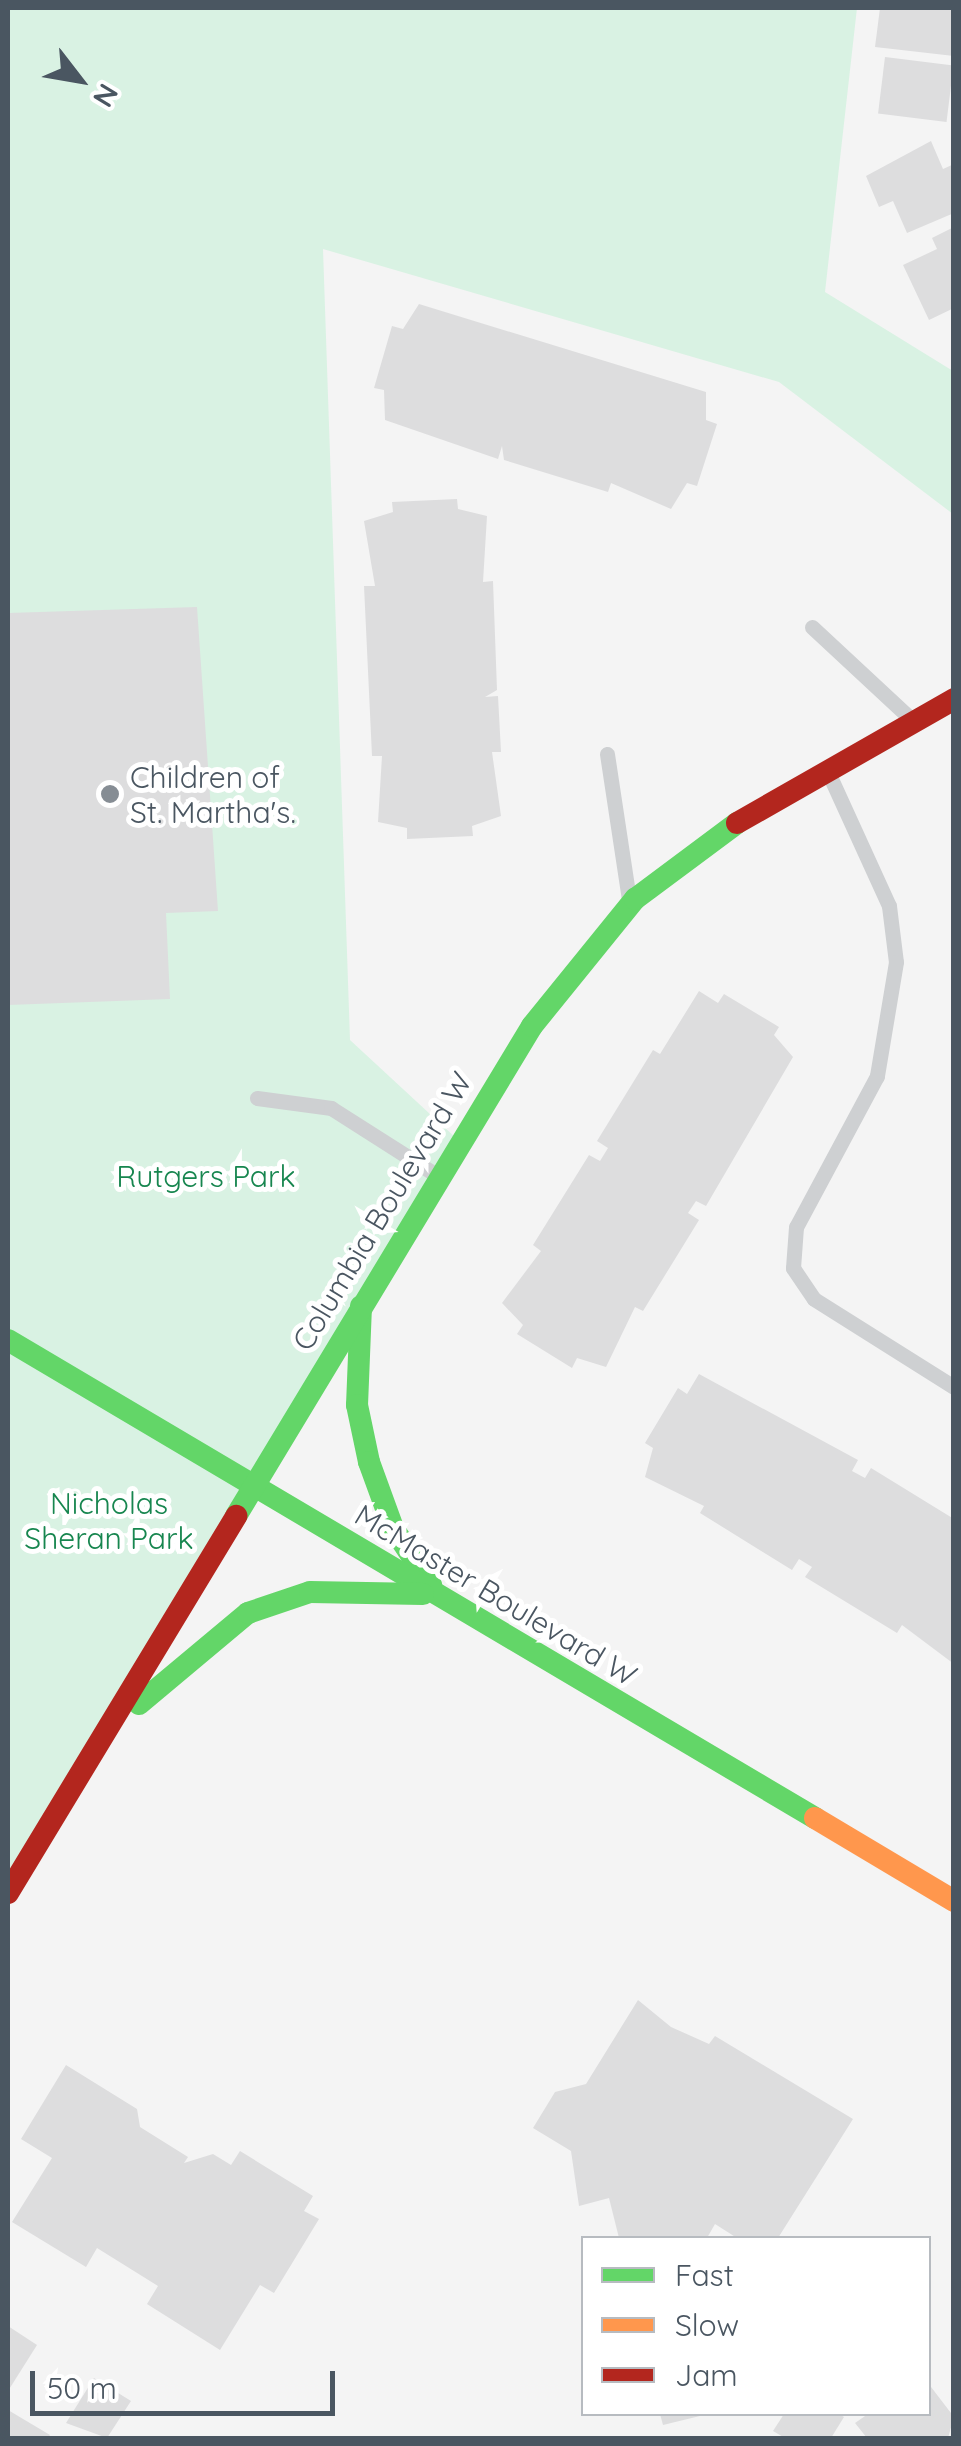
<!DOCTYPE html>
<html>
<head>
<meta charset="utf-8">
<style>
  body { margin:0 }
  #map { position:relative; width:961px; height:2446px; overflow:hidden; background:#f4f4f4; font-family:Quicksand,sans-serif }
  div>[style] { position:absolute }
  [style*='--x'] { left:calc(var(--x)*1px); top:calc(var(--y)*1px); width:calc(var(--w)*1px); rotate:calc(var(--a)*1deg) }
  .green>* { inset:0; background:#d9f2e3 }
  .building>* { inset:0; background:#ddddde; transform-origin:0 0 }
  .lane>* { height:15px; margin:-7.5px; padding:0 7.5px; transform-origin:7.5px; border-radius:7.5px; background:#ced0d2 }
  .fast>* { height:22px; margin:-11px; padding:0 11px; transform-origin:11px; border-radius:11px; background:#63d668 }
  .slow>* { height:22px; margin:-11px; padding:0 11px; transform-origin:11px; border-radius:11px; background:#ff974d }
  .jam>* { height:22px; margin:-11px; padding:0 11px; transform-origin:11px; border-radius:11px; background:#b3261e }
  .dots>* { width:28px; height:28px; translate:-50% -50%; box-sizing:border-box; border:5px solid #fff; border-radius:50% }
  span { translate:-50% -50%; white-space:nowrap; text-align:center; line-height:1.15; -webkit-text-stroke:10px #fff; paint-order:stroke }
  .poi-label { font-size:30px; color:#4a5661 }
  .left { translate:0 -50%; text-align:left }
  .park-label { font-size:30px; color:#17864f }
  .street-label { font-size:30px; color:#4a5661 }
  .frame { position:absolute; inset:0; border:10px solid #4a5661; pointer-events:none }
  .legend { position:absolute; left:581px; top:2236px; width:350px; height:180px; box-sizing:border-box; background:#fff; border:2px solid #b7bbc0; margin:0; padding:12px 18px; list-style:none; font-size:30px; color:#4a5661 }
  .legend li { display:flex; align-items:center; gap:20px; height:50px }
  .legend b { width:50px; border:2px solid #b7bbc0 }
  .north { position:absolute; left:30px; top:30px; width:100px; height:100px; -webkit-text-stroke:8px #fff; paint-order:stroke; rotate:121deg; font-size:28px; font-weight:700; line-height:40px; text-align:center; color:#4a5661 }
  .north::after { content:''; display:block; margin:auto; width:35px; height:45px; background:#4a5661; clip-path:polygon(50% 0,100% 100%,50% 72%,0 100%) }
  .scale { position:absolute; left:30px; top:2371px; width:305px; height:45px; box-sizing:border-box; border:5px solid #4a5661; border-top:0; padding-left:12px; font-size:30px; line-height:35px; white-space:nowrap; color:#4a5661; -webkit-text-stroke:8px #fff; paint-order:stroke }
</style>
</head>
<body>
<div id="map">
  <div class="green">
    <div style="clip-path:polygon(8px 8px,857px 8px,825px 292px,953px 371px,953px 514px,779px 382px,323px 249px,350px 1040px,457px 1139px,8px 1893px)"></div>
  </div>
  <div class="building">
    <div style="clip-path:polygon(880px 8px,954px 8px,954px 56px,875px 47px)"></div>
    <div style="left:885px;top:57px;width:69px;height:57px;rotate:7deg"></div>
    <div style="clip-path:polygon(931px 141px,943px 169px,954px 164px,954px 213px,907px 233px,893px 201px,879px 207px,866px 176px)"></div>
    <div style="clip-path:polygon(954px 227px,954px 308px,929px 320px,903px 265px,937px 249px,932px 238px)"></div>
    <div style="clip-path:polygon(419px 304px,706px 392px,706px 420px,717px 424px,697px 486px,687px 483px,671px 509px,611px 483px,608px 492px,504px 460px,502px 446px,498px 459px,385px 420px,384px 390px,374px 388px,392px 326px,403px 329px)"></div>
    <div style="clip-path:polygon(457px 499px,458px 509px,487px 516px,483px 582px,493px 581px,497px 690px,485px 697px,498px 696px,501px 752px,492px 752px,501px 816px,472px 826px,473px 836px,407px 839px,407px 828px,378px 822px,382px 756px,372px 756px,364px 586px,375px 586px,364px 521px,393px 512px,392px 502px)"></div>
    <div style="clip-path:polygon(197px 607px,218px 911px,166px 913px,170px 999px,8px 1005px,8px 613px)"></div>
    <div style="clip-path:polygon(699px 991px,718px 1003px,724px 994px,779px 1027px,774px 1035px,793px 1057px,706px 1206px,696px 1201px,688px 1213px,699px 1220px,643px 1311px,635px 1307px,606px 1367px,577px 1358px,572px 1368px,517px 1334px,523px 1325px,502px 1303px,541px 1251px,533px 1245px,589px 1155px,600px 1161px,608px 1148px,597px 1141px,653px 1050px,660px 1054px)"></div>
    <div style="clip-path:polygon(699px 1374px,858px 1460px,852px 1471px,865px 1478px,871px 1468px,954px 1519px,954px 1664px,902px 1625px,897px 1633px,805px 1577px,812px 1567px,799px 1559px,792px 1570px,700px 1513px,704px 1506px,645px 1477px,653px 1448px,645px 1443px,678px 1388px,687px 1394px)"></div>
    <div style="clip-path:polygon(638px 2000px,671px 2027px,709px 2044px,715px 2036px,853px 2119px,778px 2238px,737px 2238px,715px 2224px,707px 2238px,619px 2238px,609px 2198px,579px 2206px,571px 2151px,533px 2128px,555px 2092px,586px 2084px)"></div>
    <div style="clip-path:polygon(66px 2065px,137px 2109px,140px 2127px,188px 2157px,184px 2163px,213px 2154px,231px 2165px,240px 2151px,313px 2196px,304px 2211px,319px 2219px,274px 2293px,260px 2285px,220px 2350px,147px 2304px,158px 2286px,97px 2248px,86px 2267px,12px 2222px,52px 2158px,21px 2139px)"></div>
    <div style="clip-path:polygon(8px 2326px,37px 2345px,8px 2391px)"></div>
    <div style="clip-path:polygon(94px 2378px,131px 2401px,107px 2438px,66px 2423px)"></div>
    <div style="clip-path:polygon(928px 2383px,954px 2417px,948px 2438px,867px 2438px,855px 2423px,868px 2414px,928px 2414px)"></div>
    <div style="clip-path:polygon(8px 2410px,50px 2435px,48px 2438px,8px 2438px)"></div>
    <div style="clip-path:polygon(660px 2414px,704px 2414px,704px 2415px,663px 2425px)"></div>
    <div style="clip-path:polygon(784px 2414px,839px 2414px,844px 2417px,831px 2438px,785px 2438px,773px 2431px)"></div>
  </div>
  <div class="lane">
    <div style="--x:812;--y:627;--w:134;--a:42.9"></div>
    <div style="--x:607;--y:754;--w:147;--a:81.4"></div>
    <div style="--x:828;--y:772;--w:147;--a:65.5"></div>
    <div style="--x:889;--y:906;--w:56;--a:82.9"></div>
    <div style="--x:896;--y:962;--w:116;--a:99.5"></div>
    <div style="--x:877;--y:1076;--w:171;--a:118.2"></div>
    <div style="--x:796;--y:1227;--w:41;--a:94.2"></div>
    <div style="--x:793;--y:1268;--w:37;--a:56"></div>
    <div style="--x:814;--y:1299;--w:165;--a:32.2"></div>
    <div style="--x:257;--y:1098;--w:75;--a:7.7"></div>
    <div style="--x:331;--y:1108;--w:125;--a:32.5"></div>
  </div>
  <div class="fast">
    <div style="--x:361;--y:1306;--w:99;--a:92.3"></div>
    <div style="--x:357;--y:1405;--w:58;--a:78.1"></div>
    <div style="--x:369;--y:1462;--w:70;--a:70"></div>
    <div style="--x:393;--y:1528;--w:69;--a:56.3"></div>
    <div style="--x:8;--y:1340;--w:938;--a:30.64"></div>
    <div style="--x:236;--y:1516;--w:572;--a:-58.86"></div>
    <div style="--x:532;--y:1026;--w:164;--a:-51"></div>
    <div style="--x:635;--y:899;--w:127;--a:-36.7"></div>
    <div style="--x:139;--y:1704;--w:142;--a:-39.9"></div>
    <div style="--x:248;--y:1613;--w:65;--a:-18.7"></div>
    <div style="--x:310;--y:1592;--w:113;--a:1"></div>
  </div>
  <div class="slow">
    <div style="--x:815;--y:1818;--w:162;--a:30.8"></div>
  </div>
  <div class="jam">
    <div style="--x:737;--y:823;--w:250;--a:-29.7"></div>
    <div style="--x:8;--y:1893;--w:441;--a:-58.8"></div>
  </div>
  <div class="dots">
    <div style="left:110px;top:794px;background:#868d94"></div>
  </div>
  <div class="poi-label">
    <span class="left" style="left:130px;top:794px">Children of<br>St. Martha's.</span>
  </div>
  <div class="park-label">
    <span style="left:206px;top:1176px">Rutgers Park</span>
    <span style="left:109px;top:1520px">Nicholas<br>Sheran Park</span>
  </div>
  <div class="street-label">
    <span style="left:382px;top:1211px;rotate:-59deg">Columbia Boulevard W</span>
    <span style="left:496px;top:1595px;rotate:31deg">McMaster Boulevard W</span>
  </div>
  <div class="frame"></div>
  <ul class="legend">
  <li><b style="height:12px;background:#63d668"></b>Fast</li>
  <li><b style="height:12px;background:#ff974d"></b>Slow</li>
  <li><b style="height:12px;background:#b3261e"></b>Jam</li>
  </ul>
  <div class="north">N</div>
  <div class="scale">50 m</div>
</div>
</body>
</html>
